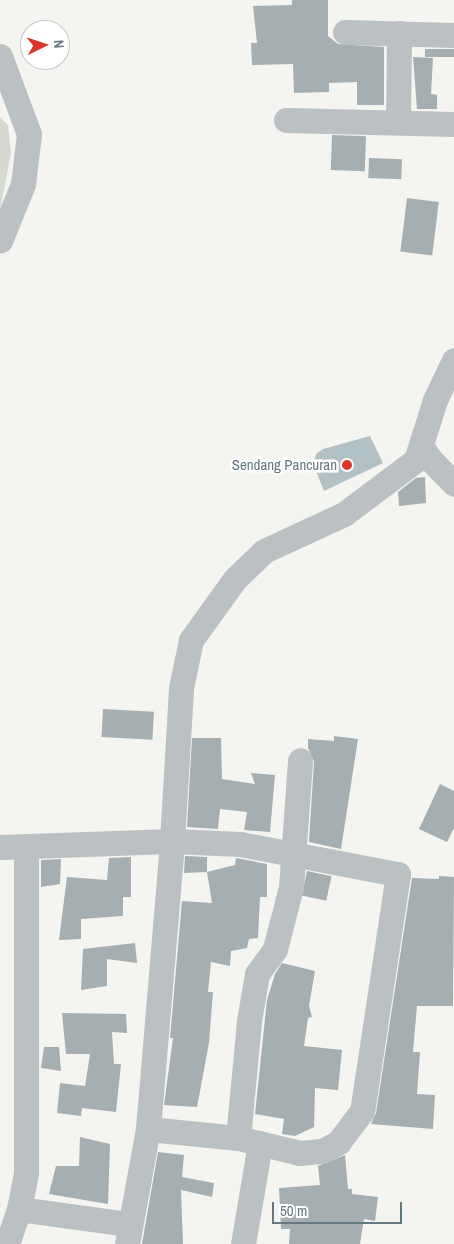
<!DOCTYPE html>
<html>
<head>
<meta charset="utf-8">
<style>
  body { margin:0 }
  #map { position:relative; width:454px; height:1244px; overflow:hidden; background:#f4f4f0; font-family:"Archivo Narrow",sans-serif }
  div>[style] { position:absolute }
  [style*='--x'] { left:calc(var(--x)*1px); top:calc(var(--y)*1px); width:calc(var(--w)*1px); rotate:calc(var(--a)*1deg) }
  .green>* { inset:0; background:#d5d9d0 }
  .water>* { inset:0; background:#b2c2c4 }
  .building>* { inset:0; background:#a5aeb1; transform-origin:0 0 }
  .minor>* { height:25px; margin:-12.5px; padding:0 12.5px; transform-origin:12.5px; border-radius:12.5px; background:#bbc0c2 }
  .dots>* { width:14px; height:14px; translate:-50% -50%; box-sizing:border-box; border:2px solid #fff; border-radius:50% }
  span { translate:-50% -50%; white-space:nowrap; text-align:center; line-height:1.15; -webkit-text-stroke:5px #fff; paint-order:stroke }
  .poi-label { font-size:15px; color:#657880 }
  .right { translate:-100% -50%; text-align:right }
  .north { position:absolute; left:20px; top:20px; width:50px; height:50px; box-sizing:border-box; background:#fff; border:1px solid #c1c9cc; border-radius:50%; rotate:86deg; font-size:14px; font-weight:700; line-height:20px; text-align:center; color:#657880 }
  .north::after { content:''; display:block; margin:auto; width:18px; height:22px; background:#da362a; clip-path:polygon(50% 0,100% 100%,50% 72%,0 100%) }
  .scale { position:absolute; left:272px; top:1202px; width:130px; height:22px; box-sizing:border-box; border:2px solid #657880; border-top:0; padding-left:6px; font-size:15px; line-height:18px; white-space:nowrap; color:#657880; -webkit-text-stroke:4px #fff; paint-order:stroke }
</style>
</head>
<body>
<div id="map">
  <div class="green">
    <div style="clip-path:polygon(0 117px,8px 125px,11px 153px,0 210px)"></div>
  </div>
  <div class="water">
    <div style="clip-path:polygon(370px 436px,383px 463px,324px 491px,314px 466px,316px 454px,323px 449px)"></div>
  </div>
  <div class="building">
    <div style="clip-path:polygon(292px 0,328px 0,328px 36px,338px 44px,384px 47px,384px 105px,357px 105px,357px 82px,329px 83px,329px 92px,294px 93px,293px 64px,252px 65px,251px 43px,257px 43px,253px 6px,292px 5px)"></div>
    <div style="left:425px;top:49px;width:29px;height:8px"></div>
    <div style="clip-path:polygon(413px 57px,433px 58px,431px 94px,437px 95px,437px 109px,417px 109px)"></div>
    <div style="left:332px;top:135px;width:34px;height:35px;rotate:2deg"></div>
    <div style="left:369px;top:158px;width:33px;height:20px;rotate:2deg"></div>
    <div style="left:407px;top:198px;width:32px;height:54px;rotate:7deg"></div>
    <div style="clip-path:polygon(425px 477px,426px 503px,399px 506px,398px 492px,416px 478px)"></div>
    <div style="left:103px;top:709px;width:51px;height:28px;rotate:3deg"></div>
    <div style="clip-path:polygon(334px 736px,358px 739px,341px 849px,309px 842px,314px 761px,308px 748px,308px 739px,334px 741px)"></div>
    <div style="clip-path:polygon(192px 738px,221px 738px,222px 779px,255px 784px,251px 773px,275px 775px,270px 832px,244px 830px,247px 812px,220px 809px,218px 829px,187px 827px)"></div>
    <div style="clip-path:polygon(440px 784px,454px 791px,454px 828px,447px 842px,419px 829px)"></div>
    <div style="clip-path:polygon(185px 856px,207px 857px,207px 872px,184px 873px)"></div>
    <div style="clip-path:polygon(131px 857px,131px 897px,123px 897px,123px 916px,81px 919px,81px 939px,59px 940px,67px 877px,107px 880px,109px 858px)"></div>
    <div style="clip-path:polygon(236px 858px,267px 864px,267px 897px,260px 897px,258px 938px,249px 939px,247px 948px,231px 951px,230px 966px,211px 962px,208px 992px,213px 992px,209px 1043px,197px 1107px,164px 1105px,173px 1038px,170px 1038px,182px 901px,212px 903px,207px 872px,235px 865px)"></div>
    <div style="clip-path:polygon(61px 859px,60px 884px,41px 887px,41px 860px)"></div>
    <div style="left:307px;top:871px;width:25px;height:25px;rotate:12deg"></div>
    <div style="clip-path:polygon(439px 876px,454px 877px,453px 1006px,417px 1006px,413px 1052px,420px 1052px,417px 1094px,435px 1095px,433px 1129px,371px 1124px,376px 1113px,412px 878px,439px 879px)"></div>
    <div style="clip-path:polygon(135px 943px,137px 963px,107px 959px,107px 986px,81px 990px,83px 949px)"></div>
    <div style="clip-path:polygon(282px 963px,315px 971px,309px 1006px,312px 1017px,308px 1018px,304px 1046px,342px 1050px,338px 1090px,315px 1088px,314px 1127px,295px 1136px,282px 1134px,284px 1119px,255px 1114px,267px 1000px,275px 974px)"></div>
    <div style="clip-path:polygon(62px 1013px,126px 1014px,127px 1033px,112px 1032px,114px 1064px,121px 1064px,116px 1112px,82px 1108px,81px 1116px,57px 1113px,60px 1083px,85px 1086px,90px 1054px,66px 1054px)"></div>
    <div style="clip-path:polygon(44px 1047px,59px 1047px,61px 1071px,41px 1068px)"></div>
    <div style="clip-path:polygon(80px 1137px,110px 1144px,108px 1204px,49px 1194px,56px 1166px,79px 1166px)"></div>
    <div style="clip-path:polygon(158px 1152px,184px 1155px,182px 1177px,214px 1183px,212px 1197px,181px 1190px,183px 1244px,142px 1244px)"></div>
    <div style="clip-path:polygon(345px 1155px,348px 1189px,352px 1189px,352px 1194px,378px 1197px,375px 1221px,364px 1219px,360px 1244px,289px 1244px,290px 1229px,281px 1229px,279px 1188px,320px 1185px,318px 1166px)"></div>
  </div>
  <div class="minor">
    <div style="--x:345;--y:32;--w:109;--a:1.6"></div>
    <div style="--x:0;--y:56;--w:83;--a:69.6"></div>
    <div style="--x:29;--y:134;--w:50;--a:96.8"></div>
    <div style="--x:23;--y:184;--w:61;--a:112"></div>
    <div style="--x:286;--y:120;--w:168;--a:1.4"></div>
    <div style="--x:398;--y:121;--w:88;--a:-89.3"></div>
    <div style="--x:421;--y:445;--w:15;--a:58"></div>
    <div style="--x:429;--y:458;--w:36;--a:46"></div>
    <div style="--x:0;--y:847;--w:172;--a:-2"></div>
    <div style="--x:172;--y:841;--w:68;--a:2.5"></div>
    <div style="--x:240;--y:844;--w:161;--a:10.8"></div>
    <div style="--x:398;--y:874;--w:240;--a:98.6"></div>
    <div style="--x:362;--y:1111;--w:39;--a:127"></div>
    <div style="--x:339;--y:1142;--w:19;--a:152"></div>
    <div style="--x:322;--y:1151;--w:22;--a:175"></div>
    <div style="--x:300;--y:1153;--w:64;--a:-166.4"></div>
    <div style="--x:238;--y:1138;--w:90;--a:-174.3"></div>
    <div style="--x:238;--y:1138;--w:118;--a:-84.6"></div>
    <div style="--x:249;--y:1021;--w:48;--a:-80.3"></div>
    <div style="--x:257;--y:974;--w:31;--a:-54"></div>
    <div style="--x:275;--y:949;--w:64;--a:-75.5"></div>
    <div style="--x:291;--y:887;--w:127;--a:-85.9"></div>
    <div style="--x:19;--y:1209;--w:111;--a:7.8"></div>
    <div style="--x:7;--y:1244;--w:37;--a:-71"></div>
    <div style="--x:19;--y:1209;--w:37;--a:-79"></div>
    <div style="--x:26;--y:1173;--w:326;--a:-90"></div>
    <div style="--x:127;--y:1244;--w:117;--a:-79.7"></div>
    <div style="--x:148;--y:1129;--w:289;--a:-85.2"></div>
    <div style="--x:172;--y:841;--w:153;--a:-86.6"></div>
    <div style="--x:181;--y:688;--w:49;--a:-78.2"></div>
    <div style="--x:191;--y:640;--w:75;--a:-54.2"></div>
    <div style="--x:235;--y:579;--w:40;--a:-44"></div>
    <div style="--x:264;--y:551;--w:88;--a:-24.8"></div>
    <div style="--x:344;--y:514;--w:90;--a:-36.9"></div>
    <div style="--x:416;--y:460;--w:63;--a:-72.4"></div>
    <div style="--x:435;--y:400;--w:44;--a:-64.6"></div>
    <div style="--x:243;--y:1244;--w:102;--a:-80.4"></div>
  </div>
  <div class="dots">
    <div style="left:347px;top:465px;background:#da362a"></div>
  </div>
  <div class="poi-label">
    <span class="right" style="left:337px;top:465px">Sendang Pancuran</span>
  </div>
  <div class="north">N</div>
  <div class="scale">50 m</div>
</div>
</body>
</html>
